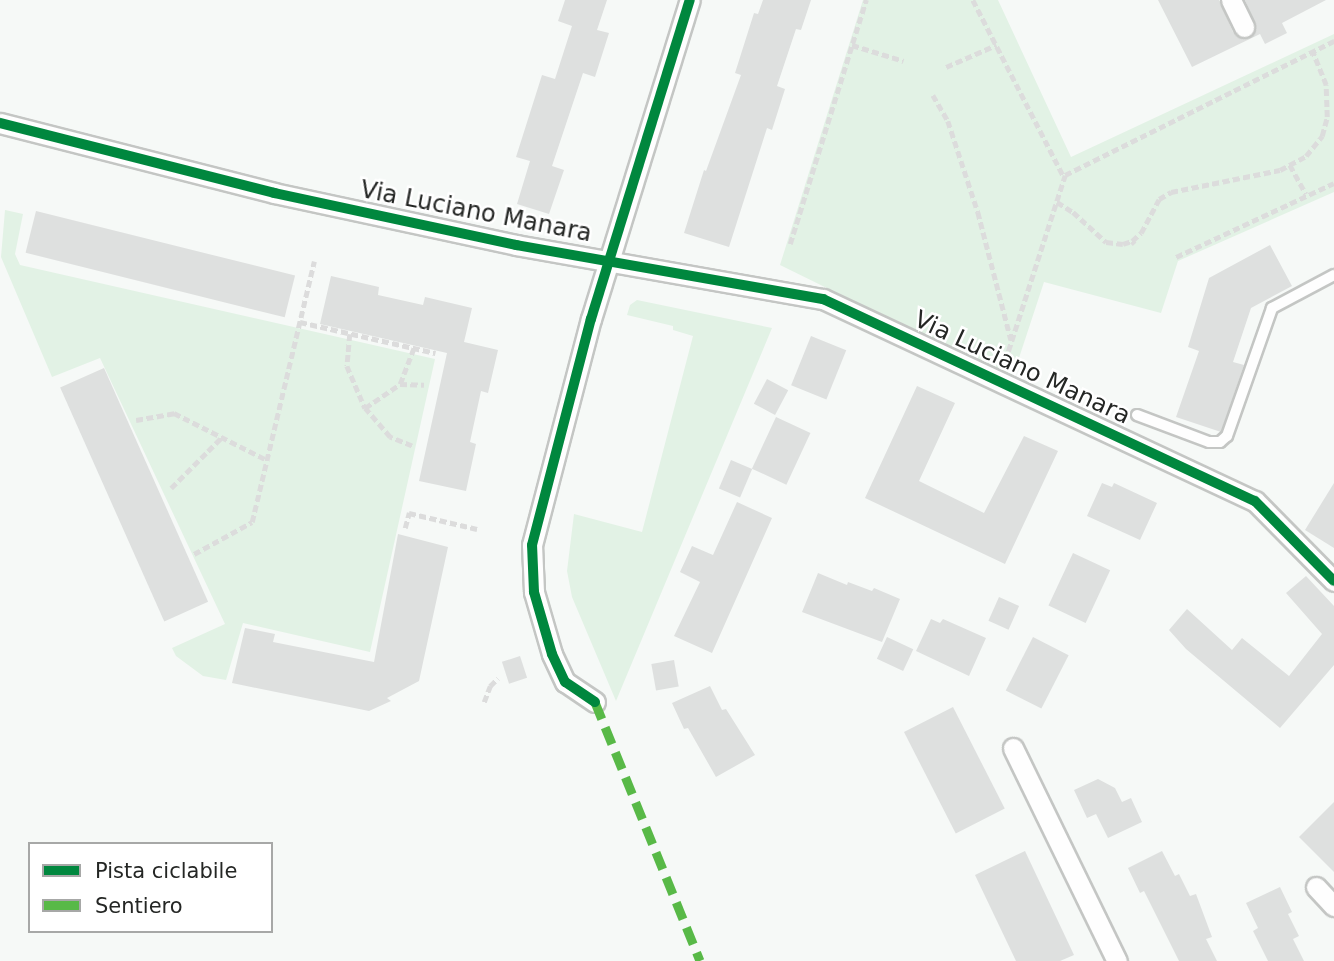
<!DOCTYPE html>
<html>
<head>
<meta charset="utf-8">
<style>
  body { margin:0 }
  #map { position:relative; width:1334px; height:961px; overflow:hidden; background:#f6f9f7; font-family:"DejaVu Sans",sans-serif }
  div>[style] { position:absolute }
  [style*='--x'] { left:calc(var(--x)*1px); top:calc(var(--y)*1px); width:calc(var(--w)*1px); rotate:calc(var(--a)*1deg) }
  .green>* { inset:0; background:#e2f2e5 }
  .building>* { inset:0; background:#dee0df; transform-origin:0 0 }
  .path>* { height:4.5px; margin-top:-2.25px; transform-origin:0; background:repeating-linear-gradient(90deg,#dcdcdc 0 7px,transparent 0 10.5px) }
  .roads { filter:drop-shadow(2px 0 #c4c6c4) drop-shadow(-2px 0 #c4c6c4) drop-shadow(0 2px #c4c6c4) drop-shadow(0 -2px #c4c6c4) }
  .lane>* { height:10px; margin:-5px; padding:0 5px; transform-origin:5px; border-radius:5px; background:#fefefe }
  .street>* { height:19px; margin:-9.5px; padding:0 9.5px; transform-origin:9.5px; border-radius:9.5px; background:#fefefe }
  .quiet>* { height:9px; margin-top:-4.5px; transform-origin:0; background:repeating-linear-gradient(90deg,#58b947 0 18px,transparent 0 27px) }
  .cycleway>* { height:10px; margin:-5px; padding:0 5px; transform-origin:5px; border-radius:5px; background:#00873e }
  span { translate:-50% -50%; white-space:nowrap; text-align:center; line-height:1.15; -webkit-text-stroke:5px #fff; paint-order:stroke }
  .street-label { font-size:24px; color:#242624 }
  .legend { position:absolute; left:28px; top:842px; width:245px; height:91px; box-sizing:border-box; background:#fff; border:2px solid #a7a8a7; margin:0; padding:9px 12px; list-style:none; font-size:21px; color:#242624 }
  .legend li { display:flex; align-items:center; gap:14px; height:35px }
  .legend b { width:35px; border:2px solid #a7a8a7 }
</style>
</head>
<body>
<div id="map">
  <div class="green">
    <div style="clip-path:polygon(863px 0,998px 0,1071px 157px,1334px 34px,1334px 192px,1178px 261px,1161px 313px,1044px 282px,1012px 379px,780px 265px)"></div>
    <div style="clip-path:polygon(5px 210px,23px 214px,15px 254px,20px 265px,435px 359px,370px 652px,243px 623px,226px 680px,203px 676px,176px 656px,172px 648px,225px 624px,100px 358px,52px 377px,1px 257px)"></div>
    <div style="clip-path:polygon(637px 300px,772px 328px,616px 701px,572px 597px,567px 571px,574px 514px,642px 532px,693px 336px,673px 330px,673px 326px,627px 315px,630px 305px)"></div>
  </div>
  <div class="building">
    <div style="clip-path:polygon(565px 0,607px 0,597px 30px,609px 33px,595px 77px,583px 73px,552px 166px,564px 170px,549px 214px,517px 204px,530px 161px,516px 157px,542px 75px,555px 79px,572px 26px,558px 21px)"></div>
    <div style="clip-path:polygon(763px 0,811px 0,801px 30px,796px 29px,777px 86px,785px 89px,772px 130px,767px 128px,729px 247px,684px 233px,704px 170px,706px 171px,741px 75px,735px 73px,754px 13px,758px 14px)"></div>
    <div style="clip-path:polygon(1158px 0,1219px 0,1233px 32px,1244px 39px,1254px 34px,1256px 27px,1245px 0,1326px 0,1282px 23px,1287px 33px,1265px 44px,1260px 34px,1192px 67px)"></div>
    <div style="left:36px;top:211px;width:267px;height:43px;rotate:14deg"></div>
    <div style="clip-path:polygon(1270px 245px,1292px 286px,1251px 308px,1233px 362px,1244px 365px,1221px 432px,1176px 417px,1199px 351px,1188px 347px,1209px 278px)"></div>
    <div style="clip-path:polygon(331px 276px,379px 287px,378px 295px,423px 305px,425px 297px,472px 308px,464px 342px,498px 350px,488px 393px,481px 391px,470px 442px,476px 444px,466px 491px,419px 481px,447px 353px,320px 324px)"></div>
    <div style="left:811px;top:336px;width:38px;height:53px;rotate:22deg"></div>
    <div style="left:104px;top:368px;width:256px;height:48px;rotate:66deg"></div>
    <div style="left:767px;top:379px;width:24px;height:28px;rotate:28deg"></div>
    <div style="clip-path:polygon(917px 386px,955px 403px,919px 481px,984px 513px,1024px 436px,1058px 451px,1005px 564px,865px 498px)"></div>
    <div style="left:776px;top:417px;width:38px;height:57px;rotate:25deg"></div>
    <div style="left:731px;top:460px;width:23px;height:31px;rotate:23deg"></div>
    <div style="clip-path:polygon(1102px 483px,1112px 487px,1114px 483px,1157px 503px,1140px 540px,1087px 516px)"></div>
    <div style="clip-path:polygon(1334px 483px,1334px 548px,1305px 530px)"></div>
    <div style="clip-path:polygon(737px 502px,772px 518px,712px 653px,674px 636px,700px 582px,680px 572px,692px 546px,713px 555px)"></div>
    <div style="clip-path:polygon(398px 534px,448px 547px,419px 681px,387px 698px,391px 701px,369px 711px,232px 683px,245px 628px,275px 634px,273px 642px,374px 662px)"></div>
    <div style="left:1073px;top:553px;width:41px;height:58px;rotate:25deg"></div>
    <div style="clip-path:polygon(818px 573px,847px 585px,848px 582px,872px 591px,874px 588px,900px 599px,882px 642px,802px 612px)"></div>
    <div style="clip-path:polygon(1306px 576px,1334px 606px,1334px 665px,1280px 728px,1186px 649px,1169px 630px,1187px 609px,1232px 650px,1242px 638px,1289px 676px,1322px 634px,1286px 593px)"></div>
    <div style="left:999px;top:597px;width:22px;height:26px;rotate:24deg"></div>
    <div style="clip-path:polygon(931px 619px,940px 623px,943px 619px,986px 638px,969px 676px,916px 651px)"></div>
    <div style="left:887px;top:637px;width:29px;height:24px;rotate:25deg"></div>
    <div style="left:1033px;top:637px;width:40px;height:60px;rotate:27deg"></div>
    <div style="left:520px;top:656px;width:23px;height:19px;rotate:72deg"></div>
    <div style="left:674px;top:660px;width:27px;height:23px;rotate:80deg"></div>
    <div style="clip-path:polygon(710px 686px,722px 710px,726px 709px,755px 755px,716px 777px,688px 728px,684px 729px,672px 703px)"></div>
    <div style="left:953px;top:707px;width:114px;height:55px;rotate:63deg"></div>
    <div style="clip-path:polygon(1098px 779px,1115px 788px,1122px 802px,1131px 798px,1142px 822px,1108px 838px,1096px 814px,1087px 818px,1074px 790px)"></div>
    <div style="clip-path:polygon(1334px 802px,1334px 872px,1299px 837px)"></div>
    <div style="clip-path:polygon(1025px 851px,1074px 955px,1060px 961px,1016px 961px,975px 875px)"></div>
    <div style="clip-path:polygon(1162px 851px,1175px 876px,1179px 874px,1190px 896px,1196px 894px,1212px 937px,1206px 939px,1217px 961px,1179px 961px,1144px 891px,1140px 893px,1128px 868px)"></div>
    <div style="clip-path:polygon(1280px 887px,1292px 912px,1288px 914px,1299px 936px,1293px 939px,1304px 961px,1268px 961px,1253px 931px,1258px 928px,1246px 903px)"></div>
  </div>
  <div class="path">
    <div style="--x:973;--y:0;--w:199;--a:62.8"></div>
    <div style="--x:852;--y:45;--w:54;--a:17.1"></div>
    <div style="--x:946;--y:67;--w:55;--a:-23.7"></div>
    <div style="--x:933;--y:95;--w:30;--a:60"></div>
    <div style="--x:948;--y:121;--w:96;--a:71.8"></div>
    <div style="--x:978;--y:212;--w:132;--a:75.5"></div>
    <div style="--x:1290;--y:165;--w:33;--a:61"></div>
    <div style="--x:1057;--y:202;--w:19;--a:32"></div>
    <div style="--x:1073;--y:212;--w:45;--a:42.3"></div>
    <div style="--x:1106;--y:242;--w:17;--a:7"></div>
    <div style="--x:1123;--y:244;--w:9;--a:-18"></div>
    <div style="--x:1132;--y:241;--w:4;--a:45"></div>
    <div style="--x:1132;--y:241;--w:12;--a:-42"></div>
    <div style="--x:1141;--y:233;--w:38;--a:-62"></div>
    <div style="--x:1159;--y:199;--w:14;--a:-30"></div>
    <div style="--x:1171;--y:192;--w:111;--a:-11.4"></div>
    <div style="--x:1280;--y:170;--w:30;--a:-28"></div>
    <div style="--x:1306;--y:156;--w:26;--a:-51"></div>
    <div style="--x:1322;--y:136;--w:20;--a:-75"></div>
    <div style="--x:1327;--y:117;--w:32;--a:-92"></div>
    <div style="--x:1326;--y:85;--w:35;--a:-112"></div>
    <div style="--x:790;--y:244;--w:256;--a:-72.7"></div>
    <div style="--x:1176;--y:257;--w:174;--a:-25.1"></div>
    <div style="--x:300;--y:322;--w:139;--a:12.9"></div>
    <div style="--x:350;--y:334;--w:32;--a:95"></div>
    <div style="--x:347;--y:366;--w:46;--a:66.8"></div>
    <div style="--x:1005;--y:361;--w:195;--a:-72.1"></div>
    <div style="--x:1065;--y:175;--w:301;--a:-26.5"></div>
    <div style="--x:400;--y:384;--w:24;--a:2"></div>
    <div style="--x:136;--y:420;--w:39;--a:-10"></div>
    <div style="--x:174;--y:413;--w:104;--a:26.8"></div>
    <div style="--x:412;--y:446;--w:24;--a:-158"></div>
    <div style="--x:390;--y:437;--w:38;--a:-131"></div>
    <div style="--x:365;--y:408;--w:42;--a:-34.4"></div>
    <div style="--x:400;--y:384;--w:39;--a:-69"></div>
    <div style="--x:171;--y:488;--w:72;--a:-45"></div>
    <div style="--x:405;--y:528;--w:16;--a:-75"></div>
    <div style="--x:409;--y:513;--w:70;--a:13.2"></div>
    <div style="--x:194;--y:554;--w:66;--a:-28.9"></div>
    <div style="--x:252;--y:522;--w:268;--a:-76.6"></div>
    <div style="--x:484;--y:702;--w:17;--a:-69"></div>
    <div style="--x:490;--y:686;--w:11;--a:-45"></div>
  </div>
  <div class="roads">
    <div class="lane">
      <div style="--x:1137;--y:415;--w:77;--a:20.6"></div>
      <div style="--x:1209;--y:442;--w:11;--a:0"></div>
      <div style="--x:1220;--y:442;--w:9;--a:-41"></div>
      <div style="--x:1227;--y:436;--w:136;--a:-70.6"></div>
      <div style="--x:1272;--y:308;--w:70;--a:-28"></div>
    </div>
    <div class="street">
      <div style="--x:1231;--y:0;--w:30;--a:64"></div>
      <div style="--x:0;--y:123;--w:283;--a:14.3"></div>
      <div style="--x:274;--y:193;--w:248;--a:12.1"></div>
      <div style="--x:516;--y:245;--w:312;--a:10"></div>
      <div style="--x:823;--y:299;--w:477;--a:25.1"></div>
      <div style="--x:1255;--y:501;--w:112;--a:45.4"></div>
      <div style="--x:595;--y:702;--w:36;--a:-146"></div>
      <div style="--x:565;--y:682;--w:31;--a:-115"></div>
      <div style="--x:552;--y:654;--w:65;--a:-106.2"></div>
      <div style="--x:534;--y:592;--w:47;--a:-92.4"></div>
      <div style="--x:532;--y:545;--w:234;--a:-75.4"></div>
      <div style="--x:591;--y:319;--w:334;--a:-72.8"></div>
      <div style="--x:1013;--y:748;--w:237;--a:64"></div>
      <div style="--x:1316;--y:887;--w:26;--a:47"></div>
    </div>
  </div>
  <div class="quiet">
    <div style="--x:595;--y:702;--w:279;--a:67.9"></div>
  </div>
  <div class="cycleway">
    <div style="--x:0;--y:123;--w:283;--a:14.3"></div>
    <div style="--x:274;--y:193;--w:248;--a:12.1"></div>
    <div style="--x:516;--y:245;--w:312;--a:10"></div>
    <div style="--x:823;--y:299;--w:477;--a:25.1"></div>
    <div style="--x:1255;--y:501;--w:112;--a:45.4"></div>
    <div style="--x:595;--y:702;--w:36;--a:-146"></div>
    <div style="--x:565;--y:682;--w:31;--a:-115"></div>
    <div style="--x:552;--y:654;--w:65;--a:-106.2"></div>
    <div style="--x:534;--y:592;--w:47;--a:-92.4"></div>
    <div style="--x:532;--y:545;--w:234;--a:-75.4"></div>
    <div style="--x:591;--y:319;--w:334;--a:-72.8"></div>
  </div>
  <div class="street-label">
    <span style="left:476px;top:212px;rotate:11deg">Via Luciano Manara</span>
    <span style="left:1022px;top:368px;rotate:25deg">Via Luciano Manara</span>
  </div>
  <ul class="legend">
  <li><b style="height:9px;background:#00873e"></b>Pista ciclabile</li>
  <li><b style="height:9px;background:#58b947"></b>Sentiero</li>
  </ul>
</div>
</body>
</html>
